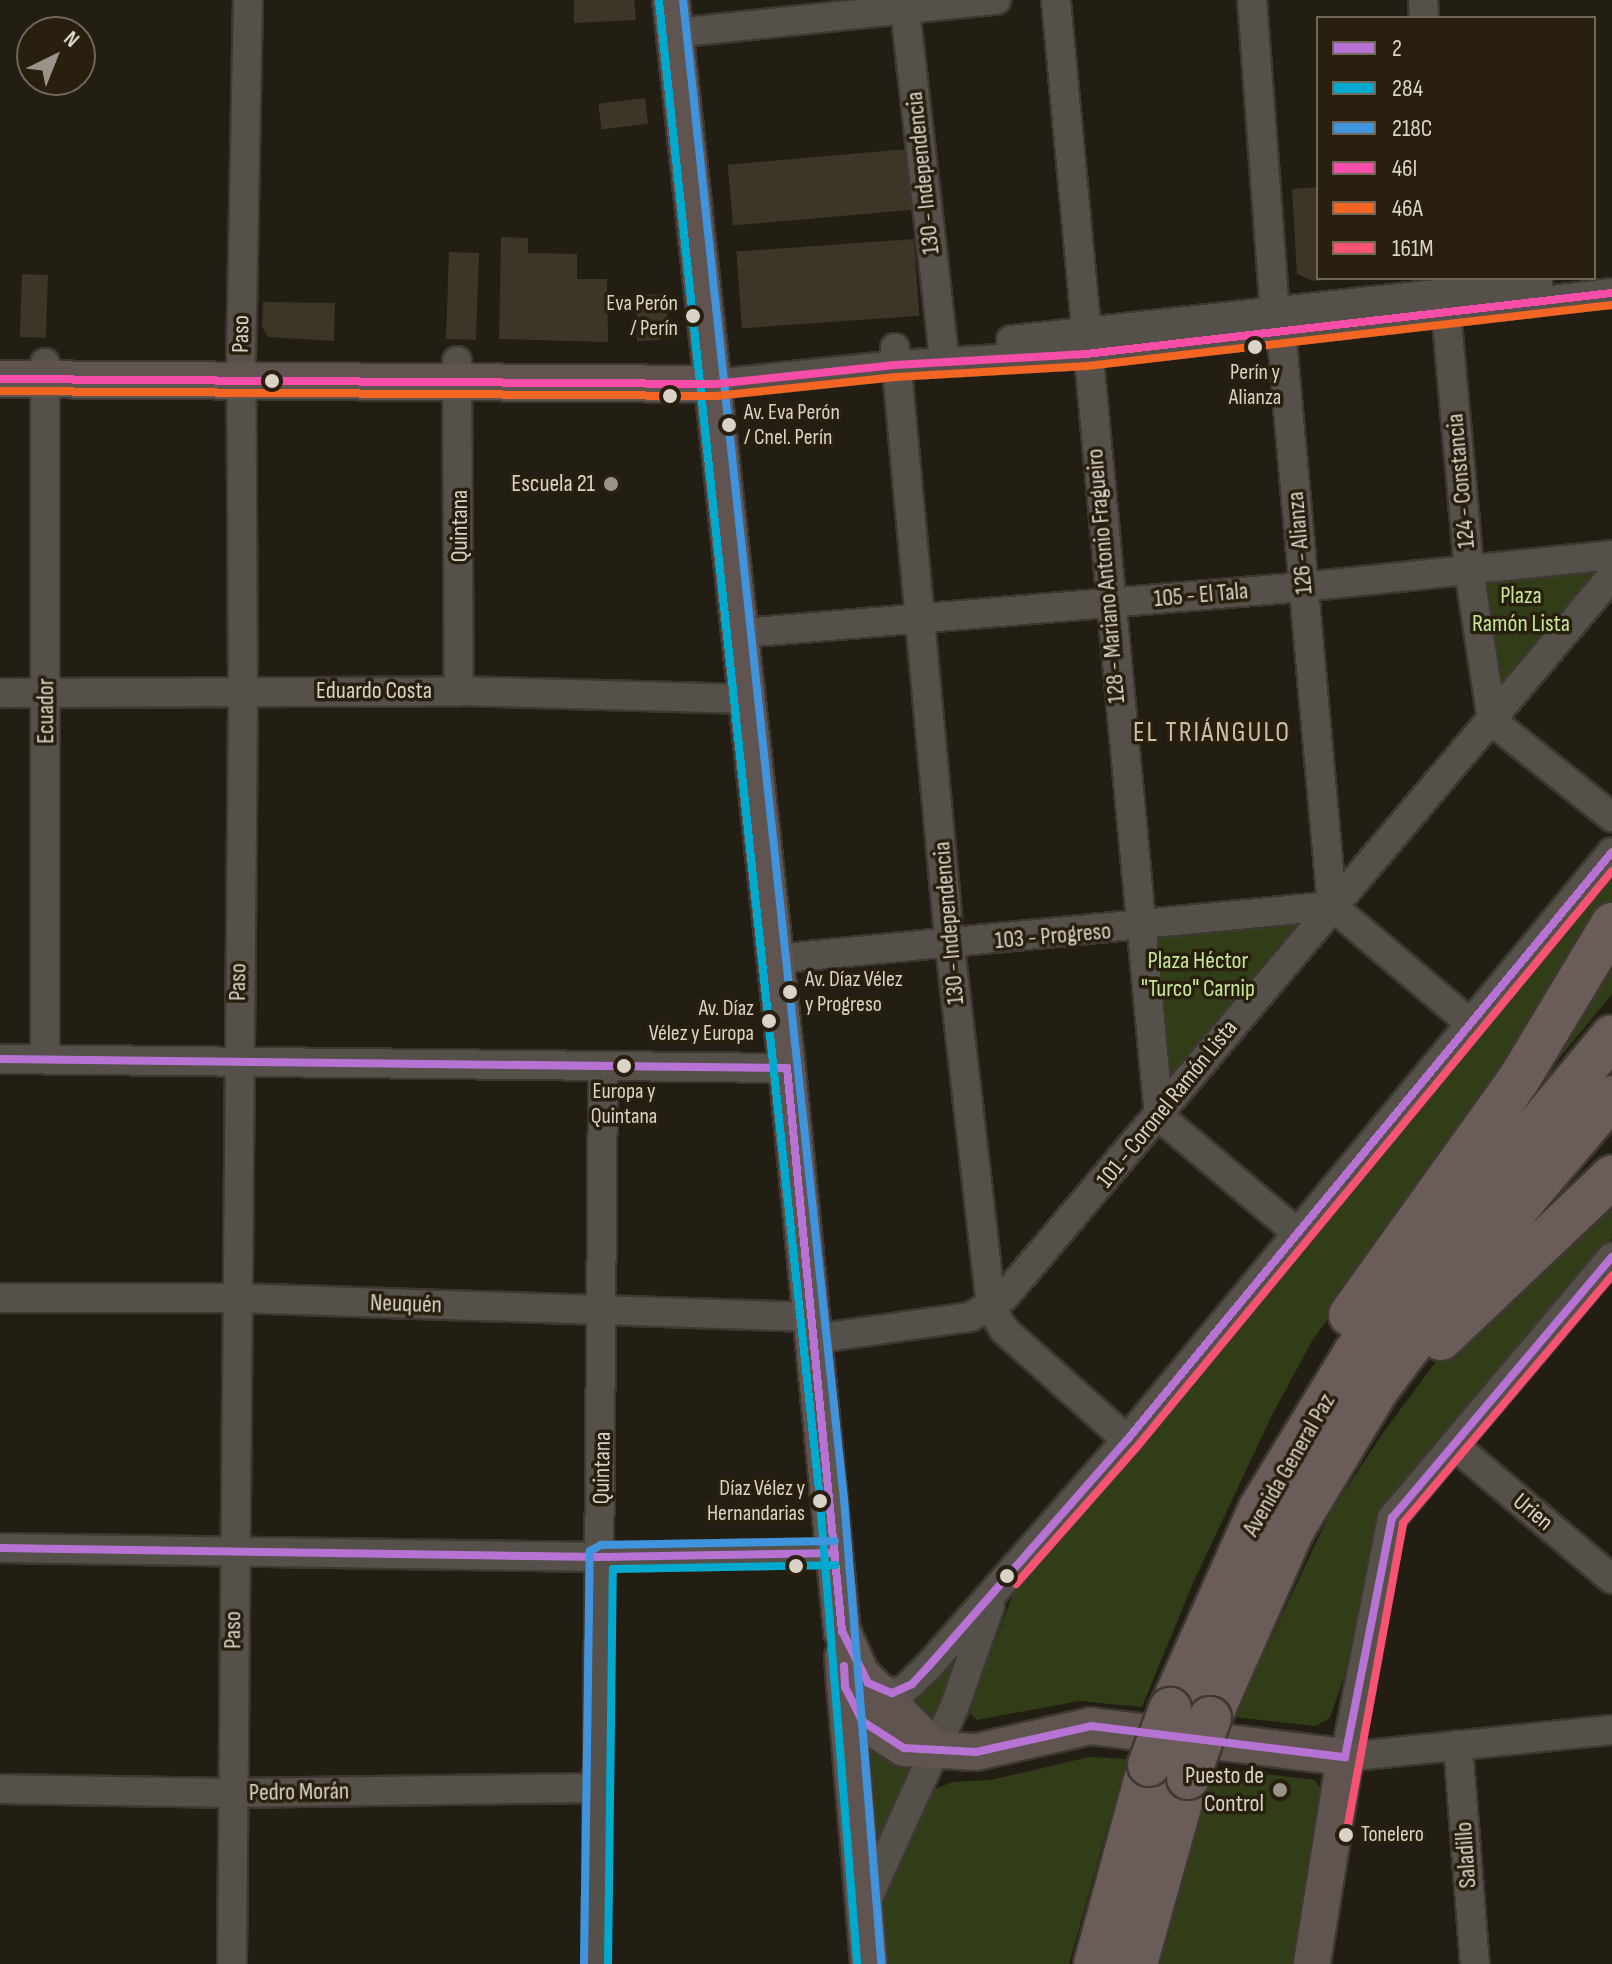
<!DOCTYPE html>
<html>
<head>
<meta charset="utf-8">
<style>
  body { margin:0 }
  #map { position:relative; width:1612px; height:1964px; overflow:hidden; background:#231e14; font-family:"Sofia Sans Condensed",sans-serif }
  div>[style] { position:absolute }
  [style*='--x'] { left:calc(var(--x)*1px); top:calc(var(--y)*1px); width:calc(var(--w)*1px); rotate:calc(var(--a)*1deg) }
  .green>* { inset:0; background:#303d17 }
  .building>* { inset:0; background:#3d3526; transform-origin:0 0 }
  .roads { filter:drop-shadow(2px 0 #3d3932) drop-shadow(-2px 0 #3d3932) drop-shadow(0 2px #3d3932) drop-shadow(0 -2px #3d3932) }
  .minor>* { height:28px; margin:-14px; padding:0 14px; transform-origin:14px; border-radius:14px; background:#55504a }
  .major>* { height:36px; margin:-18px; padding:0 18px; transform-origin:18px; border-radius:18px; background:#5f544f }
  .highway>* { height:42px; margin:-21px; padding:0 21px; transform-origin:21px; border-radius:21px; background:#6a5c58 }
  .bridges { filter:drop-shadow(2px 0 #3d3932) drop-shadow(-2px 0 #3d3932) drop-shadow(0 2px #3d3932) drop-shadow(0 -2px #3d3932) }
  .highway-bridge>* { height:42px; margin:-21px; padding:0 21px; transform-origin:21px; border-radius:21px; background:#6a5c58 }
  .bus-1>* { height:8px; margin:-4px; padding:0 4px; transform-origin:4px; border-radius:4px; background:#b673d3 }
  .bus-2>* { height:8px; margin:-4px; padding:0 4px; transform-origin:4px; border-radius:4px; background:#00a9ce }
  .bus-3>* { height:8px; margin:-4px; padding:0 4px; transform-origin:4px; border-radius:4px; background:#4094de }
  .bus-4>* { height:8px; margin:-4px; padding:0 4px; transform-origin:4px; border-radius:4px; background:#f54da8 }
  .bus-5>* { height:8px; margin:-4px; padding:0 4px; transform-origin:4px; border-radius:4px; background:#f26522 }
  .bus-6>* { height:8px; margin:-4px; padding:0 4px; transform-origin:4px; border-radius:4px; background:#f65372 }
  .dots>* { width:22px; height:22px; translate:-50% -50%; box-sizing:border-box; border:4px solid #291f0e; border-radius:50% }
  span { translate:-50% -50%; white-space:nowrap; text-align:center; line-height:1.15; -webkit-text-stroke:7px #291f0e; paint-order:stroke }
  .bus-label { font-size:22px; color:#d9d3c8 }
  .right { translate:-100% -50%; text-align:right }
  .left { translate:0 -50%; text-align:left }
  .street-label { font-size:24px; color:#d9d3c8 }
  .poi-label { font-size:24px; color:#d9d3c8 }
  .park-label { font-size:24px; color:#c6e896 }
  .quarter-label { font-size:28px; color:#ccc0aa; letter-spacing:2px }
  .legend { position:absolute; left:1316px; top:16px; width:280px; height:264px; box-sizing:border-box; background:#291f0e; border:2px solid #6f6758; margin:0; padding:10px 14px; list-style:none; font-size:24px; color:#d9d3c8 }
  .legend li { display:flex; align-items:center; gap:16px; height:40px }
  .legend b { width:40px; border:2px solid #6f6758 }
  .north { position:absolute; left:16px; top:16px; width:80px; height:80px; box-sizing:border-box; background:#291f0e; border:2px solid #6f6758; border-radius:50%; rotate:43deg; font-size:22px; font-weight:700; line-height:32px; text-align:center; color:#d9d3c8 }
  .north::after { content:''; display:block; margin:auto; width:28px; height:36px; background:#999489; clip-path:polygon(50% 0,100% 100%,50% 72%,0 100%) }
</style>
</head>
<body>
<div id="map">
  <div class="green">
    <div style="clip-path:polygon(1588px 571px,1592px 578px,1503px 686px,1496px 684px,1484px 579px)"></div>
    <div style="clip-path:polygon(1612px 877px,1612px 902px,1565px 988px,1312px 1341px,1272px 1415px,1192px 1585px,1142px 1707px,1079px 1701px,977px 1720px,970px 1714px,973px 1700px,1015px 1589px,1272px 1274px)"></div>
    <div style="clip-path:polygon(1299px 921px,1174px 1071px,1168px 1072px,1149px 938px)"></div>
    <div style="clip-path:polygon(1612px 939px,1612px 994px,1529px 1095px)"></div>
    <div style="clip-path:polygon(1612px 1192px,1612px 1238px,1374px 1538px,1348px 1665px,1330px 1718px,1315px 1726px,1234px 1717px,1330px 1513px,1383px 1433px,1443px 1352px)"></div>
    <div style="clip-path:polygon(969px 1634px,934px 1720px,922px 1714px,909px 1704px)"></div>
    <div style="clip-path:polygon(855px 1723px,921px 1756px,868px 1881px)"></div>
    <div style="clip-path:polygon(1089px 1757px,1127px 1759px,1069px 1964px,880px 1964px,875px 1913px,924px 1794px,952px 1782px,991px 1780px)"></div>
    <div style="clip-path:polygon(1216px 1768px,1315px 1780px,1322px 1791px,1304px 1964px,1155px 1964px,1172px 1890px)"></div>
  </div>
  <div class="building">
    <div style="clip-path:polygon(574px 0,634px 0,636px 20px,574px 23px)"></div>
    <div style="left:645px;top:98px;width:26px;height:47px;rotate:83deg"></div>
    <div style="left:907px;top:149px;width:61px;height:180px;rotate:85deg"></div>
    <div style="clip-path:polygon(1318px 187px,1318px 278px,1326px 280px,1314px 281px,1297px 274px,1292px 189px)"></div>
    <div style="clip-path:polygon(501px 237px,528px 238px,528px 253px,577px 254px,577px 279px,607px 279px,608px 342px,499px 339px)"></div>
    <div style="left:914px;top:239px;width:77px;height:178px;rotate:86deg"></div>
    <div style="left:449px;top:252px;width:30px;height:87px;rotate:2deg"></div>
    <div style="left:22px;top:274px;width:26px;height:63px;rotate:2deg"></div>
    <div style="clip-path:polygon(666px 294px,668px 330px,660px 340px,637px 341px,637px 295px)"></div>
    <div style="clip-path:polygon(263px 302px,335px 303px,334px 341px,268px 337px,262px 326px)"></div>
  </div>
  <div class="roads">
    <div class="minor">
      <div style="--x:904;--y:0;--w:349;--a:83.6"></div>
      <div style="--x:1056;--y:0;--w:1121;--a:84.73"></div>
      <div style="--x:1159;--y:1116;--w:178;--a:40.2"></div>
      <div style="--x:1252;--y:0;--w:314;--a:85.8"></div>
      <div style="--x:1275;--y:313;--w:39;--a:78"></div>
      <div style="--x:1283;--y:351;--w:557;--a:84.95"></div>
      <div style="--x:1332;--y:906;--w:181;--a:40.3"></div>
      <div style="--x:1423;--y:0;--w:18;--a:87"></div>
      <div style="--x:675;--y:33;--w:323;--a:-5.9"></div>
      <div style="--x:1445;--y:299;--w:272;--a:84.9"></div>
      <div style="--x:1469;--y:570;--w:153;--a:81.3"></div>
      <div style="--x:1492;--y:721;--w:154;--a:38.7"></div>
      <div style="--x:1011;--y:340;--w:530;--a:-6.17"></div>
      <div style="--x:895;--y:348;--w:601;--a:84.75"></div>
      <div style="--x:950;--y:946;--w:364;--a:83.5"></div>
      <div style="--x:991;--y:1308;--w:26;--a:59"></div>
      <div style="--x:1004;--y:1330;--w:165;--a:41.8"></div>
      <div style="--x:457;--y:361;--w:330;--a:89.7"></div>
      <div style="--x:45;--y:363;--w:696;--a:90"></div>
      <div style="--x:715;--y:384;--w:181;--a:-6"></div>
      <div style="--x:895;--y:365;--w:191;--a:-3.3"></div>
      <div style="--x:1086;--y:354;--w:530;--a:-6.62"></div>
      <div style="--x:742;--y:633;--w:563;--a:-4.69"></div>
      <div style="--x:1303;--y:587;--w:311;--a:-5.9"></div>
      <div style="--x:0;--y:693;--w:459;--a:-0.2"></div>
      <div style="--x:459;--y:691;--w:289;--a:1.6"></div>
      <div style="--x:774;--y:959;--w:561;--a:-5.43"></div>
      <div style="--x:0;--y:1059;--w:787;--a:0.66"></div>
      <div style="--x:1612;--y:1257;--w:341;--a:130.1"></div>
      <div style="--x:1392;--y:1518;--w:244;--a:101.1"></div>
      <div style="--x:1345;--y:1757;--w:268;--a:-5.8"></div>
      <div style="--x:0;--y:1298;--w:237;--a:0"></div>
      <div style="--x:237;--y:1298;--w:574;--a:1.9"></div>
      <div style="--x:813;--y:1339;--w:159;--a:-8"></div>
      <div style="--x:970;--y:1317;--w:41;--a:-31"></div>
      <div style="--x:1005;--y:1296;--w:942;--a:-49.87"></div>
      <div style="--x:1454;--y:1445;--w:207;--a:40.3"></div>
      <div style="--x:0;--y:1548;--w:601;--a:0.86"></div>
      <div style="--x:601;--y:1557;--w:234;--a:-1"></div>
      <div style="--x:869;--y:1683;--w:25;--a:23"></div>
      <div style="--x:892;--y:1693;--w:12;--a:-14"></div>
      <div style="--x:904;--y:1690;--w:33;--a:-44"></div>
      <div style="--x:928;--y:1667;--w:302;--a:-48.8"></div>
      <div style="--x:1127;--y:1440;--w:762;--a:-50.48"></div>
      <div style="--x:1458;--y:1745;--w:220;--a:85.6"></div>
      <div style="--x:0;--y:1789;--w:232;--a:1"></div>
      <div style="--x:232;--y:1793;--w:366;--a:-0.8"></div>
      <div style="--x:864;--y:1907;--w:218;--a:-65.7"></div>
      <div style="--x:954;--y:1708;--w:108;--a:-70.6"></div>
      <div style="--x:232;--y:1964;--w:1273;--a:-89.5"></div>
      <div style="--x:243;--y:691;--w:329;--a:-90.3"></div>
      <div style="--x:241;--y:362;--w:362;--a:-88.9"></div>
      <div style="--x:596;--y:1964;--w:896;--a:-89.55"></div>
    </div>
    <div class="major">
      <div style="--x:671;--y:0;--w:1074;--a:83.8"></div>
      <div style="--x:787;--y:1068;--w:566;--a:84.42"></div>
      <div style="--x:842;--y:1631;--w:47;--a:66.2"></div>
      <div style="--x:861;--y:1674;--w:105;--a:45.4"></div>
      <div style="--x:0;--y:379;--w:715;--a:0.4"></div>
      <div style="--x:843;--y:1656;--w:31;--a:86"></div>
      <div style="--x:845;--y:1687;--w:38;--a:63"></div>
      <div style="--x:862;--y:1721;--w:50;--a:32.7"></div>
      <div style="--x:904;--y:1748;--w:72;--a:3.2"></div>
      <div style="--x:976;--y:1752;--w:118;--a:-12.7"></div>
      <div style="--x:1091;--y:1726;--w:256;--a:7"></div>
      <div style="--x:1345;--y:1757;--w:210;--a:99.1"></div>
      <div style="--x:846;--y:1695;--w:270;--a:85.1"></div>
    </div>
    <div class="highway">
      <div style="--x:1350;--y:1315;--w:290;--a:-54.4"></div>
      <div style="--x:1519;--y:1079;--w:181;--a:-59"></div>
      <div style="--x:1441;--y:1339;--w:236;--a:-43.5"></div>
      <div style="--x:1170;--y:1709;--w:218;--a:-65.9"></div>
      <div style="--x:1259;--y:1510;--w:185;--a:-58.7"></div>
      <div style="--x:1355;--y:1352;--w:73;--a:-53.9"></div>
      <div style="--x:1398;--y:1293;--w:334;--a:-50.2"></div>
      <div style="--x:1210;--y:1718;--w:206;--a:-66.2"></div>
      <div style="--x:1293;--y:1530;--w:163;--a:-59"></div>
      <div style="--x:1377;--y:1390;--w:176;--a:-53.1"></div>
      <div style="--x:1483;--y:1249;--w:199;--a:-49.7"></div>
      <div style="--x:1095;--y:1964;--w:206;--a:-74.8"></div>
      <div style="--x:1136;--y:1964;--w:193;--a:-74.4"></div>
    </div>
  </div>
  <div class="bridges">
    <div class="highway-bridge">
      <div style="--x:1149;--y:1765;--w:60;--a:-69.4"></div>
      <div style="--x:1188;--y:1778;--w:64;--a:-69.9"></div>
    </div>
  </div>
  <div class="bus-1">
    <div style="--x:0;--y:1059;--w:787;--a:0.66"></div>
    <div style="--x:787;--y:1068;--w:566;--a:84.42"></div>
    <div style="--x:842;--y:1631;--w:58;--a:63.4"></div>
    <div style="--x:868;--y:1683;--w:26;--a:23"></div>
    <div style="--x:892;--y:1693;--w:22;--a:-24"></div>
    <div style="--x:912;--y:1684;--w:23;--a:-47"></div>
    <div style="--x:928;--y:1667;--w:302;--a:-48.8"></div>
    <div style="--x:1127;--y:1440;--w:762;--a:-50.48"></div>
    <div style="--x:0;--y:1548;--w:601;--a:0.86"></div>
    <div style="--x:601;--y:1557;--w:234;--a:-1"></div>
    <div style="--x:844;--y:1666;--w:21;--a:87"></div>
    <div style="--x:845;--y:1687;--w:38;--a:63"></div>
    <div style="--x:862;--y:1721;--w:50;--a:32.7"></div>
    <div style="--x:904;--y:1748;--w:72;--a:3.2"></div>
    <div style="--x:976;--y:1752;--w:118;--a:-12.7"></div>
    <div style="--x:1091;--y:1726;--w:256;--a:7"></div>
    <div style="--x:1345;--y:1757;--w:244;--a:-78.9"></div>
    <div style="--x:1392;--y:1518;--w:341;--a:-49.9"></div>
  </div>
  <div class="bus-2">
    <div style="--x:659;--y:1;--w:1509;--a:83.87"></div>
    <div style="--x:820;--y:1501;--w:464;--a:85.4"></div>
    <div style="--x:608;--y:1964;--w:395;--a:-89.3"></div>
    <div style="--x:613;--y:1569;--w:222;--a:-1"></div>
  </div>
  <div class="bus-3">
    <div style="--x:683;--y:0;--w:1508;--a:83.87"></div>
    <div style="--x:844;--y:1499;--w:465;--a:85.4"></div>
    <div style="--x:584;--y:1964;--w:413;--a:-89.2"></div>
    <div style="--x:590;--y:1551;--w:13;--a:-29"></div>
    <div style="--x:601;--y:1545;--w:234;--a:-1"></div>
  </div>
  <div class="bus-4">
    <div style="--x:0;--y:379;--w:715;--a:0.4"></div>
    <div style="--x:715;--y:384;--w:181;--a:-6"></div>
    <div style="--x:895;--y:365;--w:191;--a:-3.3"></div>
    <div style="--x:1086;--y:354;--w:530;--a:-6.62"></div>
  </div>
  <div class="bus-5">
    <div style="--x:0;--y:391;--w:716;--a:0.4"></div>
    <div style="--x:716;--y:396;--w:181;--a:-6"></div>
    <div style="--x:896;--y:377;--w:191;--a:-3.3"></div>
    <div style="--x:1087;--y:366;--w:529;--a:-6.63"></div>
  </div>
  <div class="bus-6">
    <div style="--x:1016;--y:1584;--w:181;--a:-48.6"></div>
    <div style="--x:1136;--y:1448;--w:748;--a:-50.48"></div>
    <div style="--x:1346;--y:1835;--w:317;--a:-79.6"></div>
    <div style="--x:1403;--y:1523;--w:324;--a:-49.8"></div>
  </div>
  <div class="dots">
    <div style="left:693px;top:316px;background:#d9d3c8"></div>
    <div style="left:1255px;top:347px;background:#d9d3c8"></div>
    <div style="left:272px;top:381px;background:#d9d3c8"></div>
    <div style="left:670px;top:396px;background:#d9d3c8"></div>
    <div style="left:729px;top:425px;background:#d9d3c8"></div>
    <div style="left:611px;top:484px;background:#999489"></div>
    <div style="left:790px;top:992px;background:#d9d3c8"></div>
    <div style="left:769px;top:1021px;background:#d9d3c8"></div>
    <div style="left:624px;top:1066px;background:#d9d3c8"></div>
    <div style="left:820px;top:1501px;background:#d9d3c8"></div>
    <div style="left:796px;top:1566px;background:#d9d3c8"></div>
    <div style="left:1007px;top:1576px;background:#d9d3c8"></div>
    <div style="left:1280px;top:1790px;background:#999489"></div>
    <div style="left:1346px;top:1835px;background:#d9d3c8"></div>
  </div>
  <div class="bus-label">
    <span class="right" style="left:678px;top:316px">Eva Perón<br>/ Perín</span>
    <span style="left:1255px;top:385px">Perín y<br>Alianza</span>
    <span class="left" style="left:744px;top:425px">Av. Eva Perón<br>/ Cnel. Perín</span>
    <span class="left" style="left:805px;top:992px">Av. Díaz Vélez<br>y Progreso</span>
    <span class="right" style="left:754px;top:1021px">Av. Díaz<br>Vélez y Europa</span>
    <span style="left:624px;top:1104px">Europa y<br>Quintana</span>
    <span class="right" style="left:805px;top:1501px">Díaz Vélez y<br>Hernandarias</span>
    <span class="left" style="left:1361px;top:1835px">Tonelero</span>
  </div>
  <div class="street-label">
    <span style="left:923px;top:173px;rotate:-96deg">130 - Independencia</span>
    <span style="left:241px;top:334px;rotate:-89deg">Paso</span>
    <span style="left:1461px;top:481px;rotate:-95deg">124 - Constancia</span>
    <span style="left:460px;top:526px;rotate:-90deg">Quintana</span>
    <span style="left:1300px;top:543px;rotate:-95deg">126 - Alianza</span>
    <span style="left:1106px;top:576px;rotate:-95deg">128 - Mariano Antonio Fragueiro</span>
    <span style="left:1201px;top:595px;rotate:-5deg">105 - El Tala</span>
    <span style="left:374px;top:691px">Eduardo Costa</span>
    <span style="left:46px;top:711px;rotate:-90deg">Ecuador</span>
    <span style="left:949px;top:923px;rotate:-95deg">130 - Independencia</span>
    <span style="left:1053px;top:936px;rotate:-5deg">103 - Progreso</span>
    <span style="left:238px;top:982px;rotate:-89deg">Paso</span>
    <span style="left:1167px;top:1104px;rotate:-51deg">101 - Coronel Ramón Lista</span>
    <span style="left:406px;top:1304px;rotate:2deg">Neuquén</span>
    <span style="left:1289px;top:1465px;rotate:-60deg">Avenida General Paz</span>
    <span style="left:602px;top:1468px;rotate:-89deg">Quintana</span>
    <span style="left:1533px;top:1512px;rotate:40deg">Urien</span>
    <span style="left:233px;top:1630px;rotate:-90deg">Paso</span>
    <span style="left:299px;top:1792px;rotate:-1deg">Pedro Morán</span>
    <span style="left:1466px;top:1855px;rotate:-94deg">Saladillo</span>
  </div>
  <div class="poi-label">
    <span class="right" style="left:595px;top:484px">Escuela 21</span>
    <span class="right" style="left:1264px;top:1790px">Puesto de<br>Control</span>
  </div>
  <div class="park-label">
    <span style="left:1521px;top:610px">Plaza<br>Ramón Lista</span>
    <span style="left:1198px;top:975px">Plaza Héctor<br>"Turco" Carnip</span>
  </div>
  <div class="quarter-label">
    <span style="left:1212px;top:733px">EL TRIÁNGULO</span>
  </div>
  <ul class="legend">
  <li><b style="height:10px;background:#b673d3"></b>2</li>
  <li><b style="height:10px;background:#00a9ce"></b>284</li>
  <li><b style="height:10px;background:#4094de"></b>218C</li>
  <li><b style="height:10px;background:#f54da8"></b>46I</li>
  <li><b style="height:10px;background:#f26522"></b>46A</li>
  <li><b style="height:10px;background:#f65372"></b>161M</li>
  </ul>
  <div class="north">N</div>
</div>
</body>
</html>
